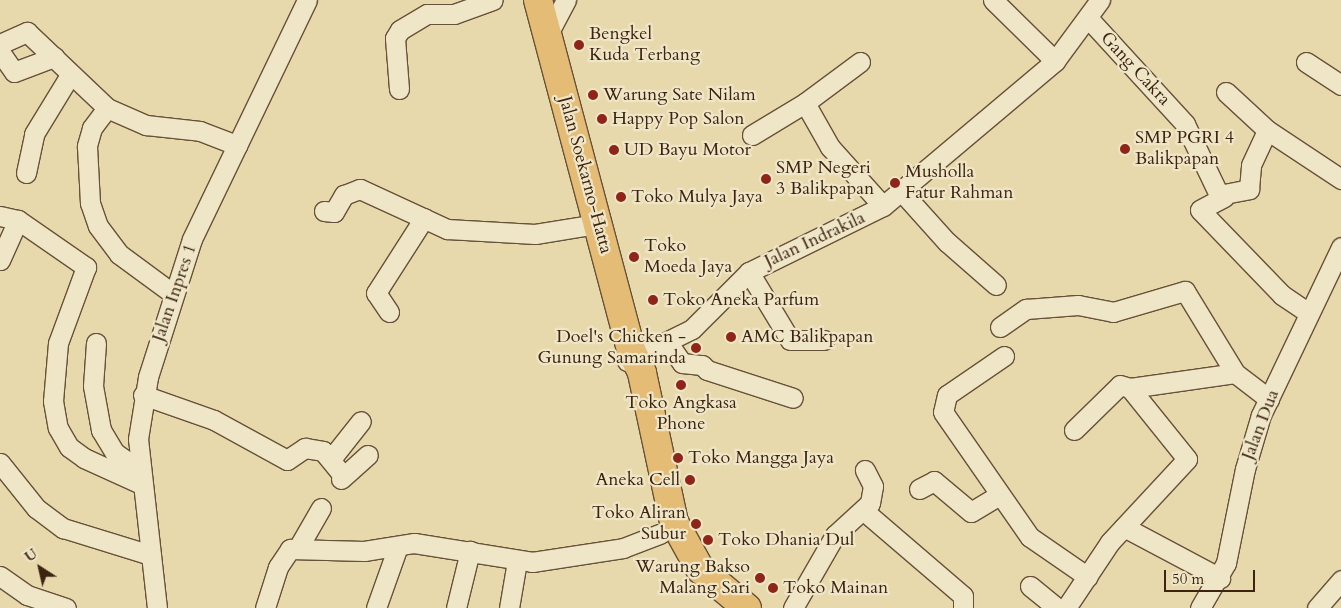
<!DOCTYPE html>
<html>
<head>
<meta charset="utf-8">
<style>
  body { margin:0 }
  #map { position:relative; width:1341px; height:608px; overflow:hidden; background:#e7d9ab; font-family:Cardo,serif }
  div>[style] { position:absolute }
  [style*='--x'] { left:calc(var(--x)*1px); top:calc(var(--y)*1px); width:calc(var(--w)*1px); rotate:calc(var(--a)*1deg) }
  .roads { filter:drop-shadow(1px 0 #675138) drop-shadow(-1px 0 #675138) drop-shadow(0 1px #675138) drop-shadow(0 -1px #675138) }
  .minor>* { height:19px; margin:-9.5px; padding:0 9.5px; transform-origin:9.5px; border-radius:9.5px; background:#efe6c8 }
  .highway>* { height:28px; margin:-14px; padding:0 14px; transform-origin:14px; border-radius:14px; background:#e4bc76 }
  .dots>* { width:14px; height:14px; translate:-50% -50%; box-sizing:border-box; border:2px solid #efe6c8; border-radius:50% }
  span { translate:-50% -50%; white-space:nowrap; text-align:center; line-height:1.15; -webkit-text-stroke:4.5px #efe6c8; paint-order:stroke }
  .poi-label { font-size:18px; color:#3c2411 }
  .left { translate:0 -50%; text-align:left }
  .right { translate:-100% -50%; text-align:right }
  .street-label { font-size:18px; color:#3c2411 }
  .north { position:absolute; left:15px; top:543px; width:50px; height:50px; -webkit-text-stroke:4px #efe6c8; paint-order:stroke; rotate:325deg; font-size:14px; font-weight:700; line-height:20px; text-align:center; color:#3c2411 }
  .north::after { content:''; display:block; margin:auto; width:18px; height:22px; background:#3c2411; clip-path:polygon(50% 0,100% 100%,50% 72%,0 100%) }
  .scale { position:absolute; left:1164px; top:570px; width:91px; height:22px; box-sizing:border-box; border:2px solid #3c2411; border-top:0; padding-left:6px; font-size:15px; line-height:18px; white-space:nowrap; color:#3c2411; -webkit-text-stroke:4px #efe6c8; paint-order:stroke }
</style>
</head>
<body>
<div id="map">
  <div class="roads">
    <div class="minor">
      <div style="--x:993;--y:0;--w:87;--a:44.5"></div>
      <div style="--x:1088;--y:18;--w:144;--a:47.5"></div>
      <div style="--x:1185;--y:124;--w:79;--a:64.4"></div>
      <div style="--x:1219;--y:195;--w:31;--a:-11"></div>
      <div style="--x:1249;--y:189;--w:24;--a:-85"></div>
      <div style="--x:1251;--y:165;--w:38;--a:-65"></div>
      <div style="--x:547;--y:36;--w:41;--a:-62.2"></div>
      <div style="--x:0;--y:44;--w:30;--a:-24"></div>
      <div style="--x:27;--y:32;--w:110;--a:43.5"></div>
      <div style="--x:107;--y:108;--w:43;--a:23.6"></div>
      <div style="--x:146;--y:125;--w:54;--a:6.3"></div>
      <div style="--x:200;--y:131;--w:40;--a:21"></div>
      <div style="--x:0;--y:52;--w:24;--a:55"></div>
      <div style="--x:14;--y:72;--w:43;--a:-20.6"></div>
      <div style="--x:860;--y:62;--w:69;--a:143.3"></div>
      <div style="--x:805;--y:103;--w:51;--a:60.4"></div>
      <div style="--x:830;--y:147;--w:79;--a:48.1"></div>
      <div style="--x:1306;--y:62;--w:42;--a:33.3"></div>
      <div style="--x:399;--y:89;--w:51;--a:-94.5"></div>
      <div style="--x:395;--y:38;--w:9;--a:-58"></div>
      <div style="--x:400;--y:30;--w:31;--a:-31"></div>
      <div style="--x:427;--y:14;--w:27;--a:0"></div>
      <div style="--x:454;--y:14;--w:41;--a:-19.7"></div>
      <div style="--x:1226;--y:92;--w:56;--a:42.8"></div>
      <div style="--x:1267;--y:130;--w:89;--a:33.5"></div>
      <div style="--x:107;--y:108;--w:25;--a:127"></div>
      <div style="--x:92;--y:128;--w:19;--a:106"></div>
      <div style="--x:87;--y:146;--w:57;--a:87"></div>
      <div style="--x:90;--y:203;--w:24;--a:71"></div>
      <div style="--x:98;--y:226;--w:35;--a:53"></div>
      <div style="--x:119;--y:254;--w:66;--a:36.3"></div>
      <div style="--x:752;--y:135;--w:62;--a:-31.1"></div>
      <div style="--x:26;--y:173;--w:40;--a:-78"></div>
      <div style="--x:34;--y:134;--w:69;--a:-58.6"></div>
      <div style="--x:901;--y:191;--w:69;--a:48"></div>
      <div style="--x:947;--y:242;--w:65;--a:41.3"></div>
      <div style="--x:1224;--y:197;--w:27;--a:152"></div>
      <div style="--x:1200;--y:210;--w:118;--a:46"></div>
      <div style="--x:1282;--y:295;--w:32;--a:34"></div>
      <div style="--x:324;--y:211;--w:10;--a:6"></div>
      <div style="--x:334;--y:212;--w:20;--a:-60"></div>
      <div style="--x:344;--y:195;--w:17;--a:-21"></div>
      <div style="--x:360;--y:189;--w:96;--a:24.7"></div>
      <div style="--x:447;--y:229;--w:88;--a:3.3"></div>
      <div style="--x:535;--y:234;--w:63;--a:-9.2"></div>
      <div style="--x:0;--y:216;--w:18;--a:13"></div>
      <div style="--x:18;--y:220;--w:83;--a:34.7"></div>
      <div style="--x:86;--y:267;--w:81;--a:110.2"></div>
      <div style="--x:58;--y:343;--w:58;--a:94.9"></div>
      <div style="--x:53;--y:401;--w:27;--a:80"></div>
      <div style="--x:58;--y:428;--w:22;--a:60"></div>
      <div style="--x:69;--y:447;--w:19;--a:36"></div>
      <div style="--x:84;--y:458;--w:63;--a:24.5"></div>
      <div style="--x:0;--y:260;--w:44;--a:-65.8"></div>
      <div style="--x:749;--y:272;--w:79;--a:58.9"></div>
      <div style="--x:790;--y:340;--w:34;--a:0"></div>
      <div style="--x:389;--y:312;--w:23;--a:-124"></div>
      <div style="--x:376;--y:293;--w:89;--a:-57.4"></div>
      <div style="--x:1000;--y:327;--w:32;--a:-35"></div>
      <div style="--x:1026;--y:309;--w:52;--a:-4.4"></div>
      <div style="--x:1078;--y:305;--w:36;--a:11"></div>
      <div style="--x:1113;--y:312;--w:75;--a:-16.3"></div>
      <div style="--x:1185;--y:291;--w:96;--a:58.6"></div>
      <div style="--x:96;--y:343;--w:43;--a:94"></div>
      <div style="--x:93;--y:386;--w:45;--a:79.7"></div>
      <div style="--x:101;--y:430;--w:27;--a:59"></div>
      <div style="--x:115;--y:453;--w:30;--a:34"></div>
      <div style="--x:668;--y:343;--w:24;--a:55"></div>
      <div style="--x:682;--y:363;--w:20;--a:6"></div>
      <div style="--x:702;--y:365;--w:7;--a:45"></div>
      <div style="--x:707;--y:370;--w:90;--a:18"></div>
      <div style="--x:1004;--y:356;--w:69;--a:145.6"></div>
      <div style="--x:947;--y:395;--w:17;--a:103"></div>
      <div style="--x:943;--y:412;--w:152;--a:55.2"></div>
      <div style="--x:1030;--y:537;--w:70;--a:34.6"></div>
      <div style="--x:627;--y:361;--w:72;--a:-26.2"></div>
      <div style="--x:692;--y:329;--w:81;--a:-45"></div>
      <div style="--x:749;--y:272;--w:149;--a:-26.2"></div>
      <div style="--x:883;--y:206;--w:225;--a:-40.1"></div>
      <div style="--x:1055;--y:61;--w:76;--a:-53.6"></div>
      <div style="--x:143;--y:395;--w:75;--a:19.4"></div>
      <div style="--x:214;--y:420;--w:83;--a:28.7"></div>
      <div style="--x:287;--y:460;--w:22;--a:-34"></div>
      <div style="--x:305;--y:448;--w:18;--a:9"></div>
      <div style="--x:323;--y:451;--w:32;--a:51"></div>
      <div style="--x:1074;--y:430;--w:64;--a:-44.4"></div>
      <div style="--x:1120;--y:385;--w:10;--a:17"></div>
      <div style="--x:1130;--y:388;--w:106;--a:-8.1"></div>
      <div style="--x:1235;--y:373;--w:43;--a:37.4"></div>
      <div style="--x:331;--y:459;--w:48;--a:-51.7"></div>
      <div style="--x:0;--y:463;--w:58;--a:51.3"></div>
      <div style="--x:36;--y:508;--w:34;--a:37"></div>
      <div style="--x:63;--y:528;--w:92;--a:17.1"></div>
      <div style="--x:341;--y:479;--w:36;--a:-42"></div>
      <div style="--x:919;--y:489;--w:17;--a:-28"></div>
      <div style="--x:934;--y:481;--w:48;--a:40"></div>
      <div style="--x:971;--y:512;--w:33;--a:-31"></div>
      <div style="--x:864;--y:511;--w:130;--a:40.6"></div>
      <div style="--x:963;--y:596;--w:12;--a:90"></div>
      <div style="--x:1124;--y:527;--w:109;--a:28"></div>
      <div style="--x:298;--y:548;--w:46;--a:-60.1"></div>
      <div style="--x:0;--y:576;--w:33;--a:35"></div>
      <div style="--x:27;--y:595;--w:41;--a:18.4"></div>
      <div style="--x:1030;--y:586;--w:35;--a:39"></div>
      <div style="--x:157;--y:608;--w:170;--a:-96.4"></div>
      <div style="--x:138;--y:439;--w:63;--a:-80.8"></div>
      <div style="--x:148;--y:377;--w:145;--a:-72.3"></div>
      <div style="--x:192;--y:239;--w:265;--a:-64.3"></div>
      <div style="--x:265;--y:608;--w:43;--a:-72.4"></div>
      <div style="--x:278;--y:567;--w:22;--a:-56"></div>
      <div style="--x:290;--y:549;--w:74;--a:1.5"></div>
      <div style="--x:364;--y:551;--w:51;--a:-9.1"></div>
      <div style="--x:414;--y:543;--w:120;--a:9.1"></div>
      <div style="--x:532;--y:562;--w:92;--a:-8.7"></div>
      <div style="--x:623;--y:548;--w:40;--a:-21"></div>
      <div style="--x:376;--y:608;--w:63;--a:-70.4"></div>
      <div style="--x:456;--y:608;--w:59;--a:-76.2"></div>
      <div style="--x:509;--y:608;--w:48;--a:-80.3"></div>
      <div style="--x:793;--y:608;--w:84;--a:-60.1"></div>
      <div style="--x:835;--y:535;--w:47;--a:-42.4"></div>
      <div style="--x:870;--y:503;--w:17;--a:-80"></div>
      <div style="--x:873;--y:486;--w:18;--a:-117"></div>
      <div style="--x:1066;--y:608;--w:79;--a:-56.3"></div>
      <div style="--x:1110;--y:542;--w:113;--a:-47.1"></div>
      <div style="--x:1187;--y:459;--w:91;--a:-128.8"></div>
      <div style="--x:1200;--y:608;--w:52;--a:-60"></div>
      <div style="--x:1226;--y:563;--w:96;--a:-78.6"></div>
      <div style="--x:1245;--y:469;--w:56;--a:-73.5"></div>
      <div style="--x:1261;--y:415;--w:186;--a:-64.5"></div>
      <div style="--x:1317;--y:608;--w:37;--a:-49"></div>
    </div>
    <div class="highway">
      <div style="--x:538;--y:0;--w:362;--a:75.1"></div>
      <div style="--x:631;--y:350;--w:25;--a:64"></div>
      <div style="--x:642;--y:373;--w:152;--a:77.9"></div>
      <div style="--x:674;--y:522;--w:54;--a:61"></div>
      <div style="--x:700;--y:569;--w:61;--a:39.7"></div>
    </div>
  </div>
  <div class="dots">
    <div style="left:579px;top:45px;background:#8f2418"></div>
    <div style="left:593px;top:95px;background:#8f2418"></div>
    <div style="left:602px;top:119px;background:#8f2418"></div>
    <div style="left:1125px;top:149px;background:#8f2418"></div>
    <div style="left:614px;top:150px;background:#8f2418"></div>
    <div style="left:766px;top:179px;background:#8f2418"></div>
    <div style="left:895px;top:183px;background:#8f2418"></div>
    <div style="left:621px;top:197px;background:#8f2418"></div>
    <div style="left:634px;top:257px;background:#8f2418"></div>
    <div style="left:653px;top:300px;background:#8f2418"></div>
    <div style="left:731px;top:337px;background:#8f2418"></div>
    <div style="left:696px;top:348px;background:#8f2418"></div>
    <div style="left:681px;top:385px;background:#8f2418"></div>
    <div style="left:678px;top:458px;background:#8f2418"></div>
    <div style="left:690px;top:480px;background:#8f2418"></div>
    <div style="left:696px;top:524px;background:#8f2418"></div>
    <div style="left:708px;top:540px;background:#8f2418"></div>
    <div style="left:760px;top:578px;background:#8f2418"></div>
    <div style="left:773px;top:588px;background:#8f2418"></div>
  </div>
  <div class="poi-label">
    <span class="left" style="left:589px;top:45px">Bengkel<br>Kuda Terbang</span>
    <span class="left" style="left:603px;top:95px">Warung Sate Nilam</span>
    <span class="left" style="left:612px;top:119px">Happy Pop Salon</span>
    <span class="left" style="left:1135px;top:149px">SMP PGRI 4<br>Balikpapan</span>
    <span class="left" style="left:624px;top:150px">UD Bayu Motor</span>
    <span class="left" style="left:776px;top:179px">SMP Negeri<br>3 Balikpapan</span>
    <span class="left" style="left:905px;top:183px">Musholla<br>Fatur Rahman</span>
    <span class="left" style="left:631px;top:197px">Toko Mulya Jaya</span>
    <span class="left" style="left:644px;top:257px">Toko<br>Moeda Jaya</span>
    <span class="left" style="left:663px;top:300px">Toko Aneka Parfum</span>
    <span class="left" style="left:741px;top:337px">AMC Balikpapan</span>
    <span class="right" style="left:686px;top:348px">Doel's Chicken -<br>Gunung Samarinda</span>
    <span style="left:681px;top:414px">Toko Angkasa<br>Phone</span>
    <span class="left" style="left:688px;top:458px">Toko Mangga Jaya</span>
    <span class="right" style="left:680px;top:480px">Aneka Cell</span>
    <span class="right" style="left:686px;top:524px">Toko Aliran<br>Subur</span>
    <span class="left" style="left:718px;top:540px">Toko Dhania Dul</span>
    <span class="right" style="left:750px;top:578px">Warung Bakso<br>Malang Sari</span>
    <span class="left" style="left:783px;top:588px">Toko Mainan</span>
  </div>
  <div class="street-label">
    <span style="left:1135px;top:69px;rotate:47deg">Gang Cakra</span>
    <span style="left:585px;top:175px;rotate:75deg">Jalan Soekarno-Hatta</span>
    <span style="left:815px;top:240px;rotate:-25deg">Jalan Indrakila</span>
    <span style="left:175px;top:293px;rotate:-71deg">Jalan Inpres 1</span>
    <span style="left:1261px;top:425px;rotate:-69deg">Jalan Dua</span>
  </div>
  <div class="north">U</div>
  <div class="scale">50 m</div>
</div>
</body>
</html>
